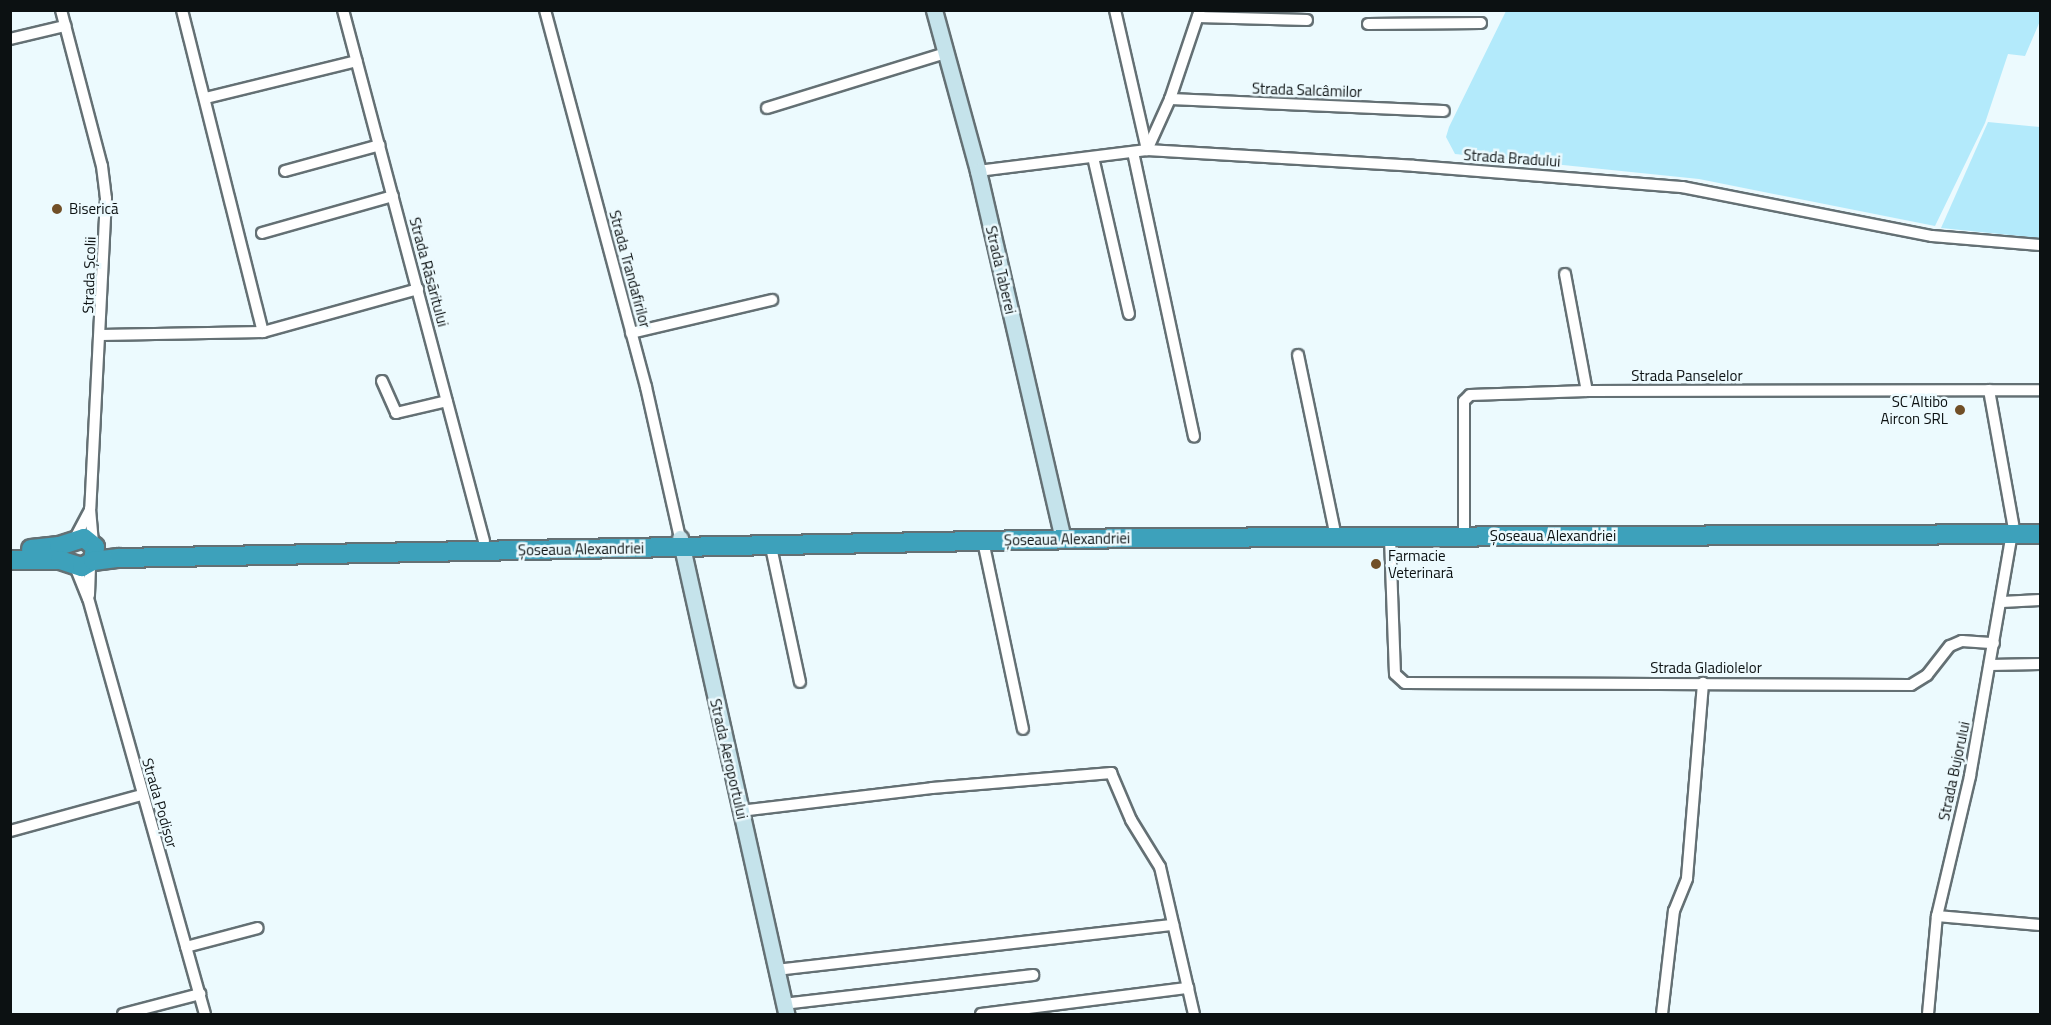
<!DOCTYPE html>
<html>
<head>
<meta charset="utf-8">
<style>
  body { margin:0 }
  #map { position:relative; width:2051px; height:1025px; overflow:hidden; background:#ecfafe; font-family:"Titillium Web",sans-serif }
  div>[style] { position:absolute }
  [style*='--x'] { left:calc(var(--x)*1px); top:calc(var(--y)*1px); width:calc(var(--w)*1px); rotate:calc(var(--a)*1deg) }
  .green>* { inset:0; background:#b3eafb }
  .roads { filter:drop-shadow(2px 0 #647074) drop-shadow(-2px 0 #647074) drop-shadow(0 2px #647074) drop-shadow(0 -2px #647074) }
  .street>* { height:10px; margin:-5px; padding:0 5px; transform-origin:5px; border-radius:5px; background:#fff }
  .secondary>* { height:15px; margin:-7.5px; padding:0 7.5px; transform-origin:7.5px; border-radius:7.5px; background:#c5e3eb }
  .highway>* { height:18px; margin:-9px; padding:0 9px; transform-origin:9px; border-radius:9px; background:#3da1bb }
  .dots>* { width:16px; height:16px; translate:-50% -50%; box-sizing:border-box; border:3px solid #ecfafe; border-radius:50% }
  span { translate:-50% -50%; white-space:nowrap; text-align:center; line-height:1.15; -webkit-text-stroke:5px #ecfafe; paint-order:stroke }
  .street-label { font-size:15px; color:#0c1112 }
  .poi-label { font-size:15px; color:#0c1112 }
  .left { translate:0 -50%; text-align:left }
  .right { translate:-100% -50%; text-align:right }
  .frame { position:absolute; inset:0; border:12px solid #0c1112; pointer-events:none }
</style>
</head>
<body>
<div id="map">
  <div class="green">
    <div style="clip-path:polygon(1506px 11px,2040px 10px,2040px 21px,2025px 56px,2008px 54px,1985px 123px,1935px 226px,1699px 179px,1455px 154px,1446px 137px,1449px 127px)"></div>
    <div style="clip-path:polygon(1988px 122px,2040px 127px,2040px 238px,1941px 228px)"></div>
  </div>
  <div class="roads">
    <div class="street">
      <div style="--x:61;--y:10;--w:161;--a:75.3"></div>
      <div style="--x:102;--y:166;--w:32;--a:83"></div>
      <div style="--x:106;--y:198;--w:311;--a:92.9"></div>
      <div style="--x:90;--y:509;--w:35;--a:85"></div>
      <div style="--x:182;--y:10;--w:332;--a:75.9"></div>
      <div style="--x:343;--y:10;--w:549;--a:75.13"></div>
      <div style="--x:545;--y:10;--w:390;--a:75"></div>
      <div style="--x:646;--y:387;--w:155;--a:77.3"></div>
      <div style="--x:1115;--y:10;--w:144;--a:77.1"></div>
      <div style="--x:1198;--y:17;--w:109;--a:1.6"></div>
      <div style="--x:1368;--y:24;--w:113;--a:-0.5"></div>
      <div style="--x:10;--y:39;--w:57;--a:-13.3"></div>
      <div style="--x:206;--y:98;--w:155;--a:-13.8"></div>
      <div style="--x:1170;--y:99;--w:274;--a:2.5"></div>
      <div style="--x:767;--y:108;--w:187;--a:-17.1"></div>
      <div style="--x:1147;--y:150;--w:56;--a:-65.7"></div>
      <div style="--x:1170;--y:99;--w:94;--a:-71.4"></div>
      <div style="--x:1133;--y:152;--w:291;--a:77.9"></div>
      <div style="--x:1093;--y:157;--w:161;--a:77.1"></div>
      <div style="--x:285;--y:171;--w:98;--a:-15.3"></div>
      <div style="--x:978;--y:171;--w:170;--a:-7.1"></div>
      <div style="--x:1147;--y:150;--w:267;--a:3.4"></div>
      <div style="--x:1414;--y:166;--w:269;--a:4.5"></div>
      <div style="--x:1682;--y:187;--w:255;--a:11.1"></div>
      <div style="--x:1932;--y:236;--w:108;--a:4.8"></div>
      <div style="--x:262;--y:233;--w:136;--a:-15.8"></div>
      <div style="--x:1565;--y:274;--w:119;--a:79.4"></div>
      <div style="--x:631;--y:333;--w:145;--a:-13.2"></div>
      <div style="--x:101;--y:335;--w:162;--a:-1.1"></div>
      <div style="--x:263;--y:332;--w:161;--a:-15.5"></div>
      <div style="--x:1298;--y:355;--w:177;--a:78.2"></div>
      <div style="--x:382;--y:381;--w:35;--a:66"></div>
      <div style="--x:396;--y:413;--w:52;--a:-13.2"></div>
      <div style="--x:1989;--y:390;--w:136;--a:79.8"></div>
      <div style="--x:1464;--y:528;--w:127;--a:-90"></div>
      <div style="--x:1464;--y:401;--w:8;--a:-45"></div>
      <div style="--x:1470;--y:395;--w:117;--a:-2"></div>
      <div style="--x:1587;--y:391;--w:453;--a:-0.1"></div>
      <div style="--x:1390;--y:538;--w:136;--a:87.9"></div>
      <div style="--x:1395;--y:674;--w:13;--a:42"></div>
      <div style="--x:1405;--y:683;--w:506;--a:0.23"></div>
      <div style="--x:1911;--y:685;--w:19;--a:-32"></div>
      <div style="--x:1927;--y:675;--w:37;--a:-52"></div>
      <div style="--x:1950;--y:646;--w:13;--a:-23"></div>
      <div style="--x:1962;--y:641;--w:32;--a:4"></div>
      <div style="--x:74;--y:540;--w:34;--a:-62"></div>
      <div style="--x:983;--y:541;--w:192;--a:78"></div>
      <div style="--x:771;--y:547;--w:138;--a:77.9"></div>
      <div style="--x:74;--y:564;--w:37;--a:68"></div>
      <div style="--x:88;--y:598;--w:432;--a:74.3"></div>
      <div style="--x:89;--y:595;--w:31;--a:-88"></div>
      <div style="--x:2002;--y:602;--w:38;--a:-3"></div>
      <div style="--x:1990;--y:665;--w:50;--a:-1.1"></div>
      <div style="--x:740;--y:811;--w:193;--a:-6.8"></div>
      <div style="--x:932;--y:788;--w:180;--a:-4.8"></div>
      <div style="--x:1111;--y:773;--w:51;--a:66.9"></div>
      <div style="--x:1131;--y:820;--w:55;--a:58.3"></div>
      <div style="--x:1160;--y:867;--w:151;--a:77"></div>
      <div style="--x:10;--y:831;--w:137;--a:-15.3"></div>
      <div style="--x:1937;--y:916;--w:103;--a:5"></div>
      <div style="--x:186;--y:947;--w:74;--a:-14.8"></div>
      <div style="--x:776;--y:970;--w:400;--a:-6.5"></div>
      <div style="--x:783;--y:1004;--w:252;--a:-6.6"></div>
      <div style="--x:123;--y:1014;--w:80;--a:-14.6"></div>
      <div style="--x:981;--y:1014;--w:209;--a:-7.2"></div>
      <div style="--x:1662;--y:1014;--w:104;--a:-83.4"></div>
      <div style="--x:1674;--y:911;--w:35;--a:-68"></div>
      <div style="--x:1687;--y:878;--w:196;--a:-85.3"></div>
      <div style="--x:1928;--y:1014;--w:98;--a:-84.8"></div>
      <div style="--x:1937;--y:916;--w:144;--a:-76.7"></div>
      <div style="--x:1970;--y:776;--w:246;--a:-80.2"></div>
    </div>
    <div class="secondary">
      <div style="--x:934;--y:10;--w:167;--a:74.7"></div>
      <div style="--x:978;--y:171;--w:369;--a:77"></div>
      <div style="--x:680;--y:538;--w:488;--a:77.4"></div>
    </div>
    <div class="highway">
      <div style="--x:31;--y:549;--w:28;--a:-6"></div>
      <div style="--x:59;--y:546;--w:26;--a:-18"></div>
      <div style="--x:84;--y:538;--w:14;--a:39"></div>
      <div style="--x:95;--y:547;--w:14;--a:98"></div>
      <div style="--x:10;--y:560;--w:50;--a:0"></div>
      <div style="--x:60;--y:560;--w:23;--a:18"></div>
      <div style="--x:82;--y:567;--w:13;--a:-29"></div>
      <div style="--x:93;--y:561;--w:26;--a:-7"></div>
      <div style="--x:119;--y:558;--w:1017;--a:-1.13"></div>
      <div style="--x:1136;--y:538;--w:904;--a:-0.25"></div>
    </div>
  </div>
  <div class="dots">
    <div style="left:57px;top:209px;background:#714f27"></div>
    <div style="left:1960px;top:410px;background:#714f27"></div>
    <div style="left:1376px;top:564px;background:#714f27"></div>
  </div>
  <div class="street-label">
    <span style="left:1307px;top:90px;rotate:2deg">Strada Salcâmilor</span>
    <span style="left:1512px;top:158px;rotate:4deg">Strada Bradului</span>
    <span style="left:630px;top:269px;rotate:75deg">Strada Trandafirilor</span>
    <span style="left:1001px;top:270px;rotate:77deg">Strada Taberei</span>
    <span style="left:429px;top:272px;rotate:75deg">Strada Răsăritului</span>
    <span style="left:89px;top:275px;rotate:-88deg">Strada Școlii</span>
    <span style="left:1687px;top:376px">Strada Panselelor</span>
    <span style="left:1553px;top:536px">Șoseaua Alexandriei</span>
    <span style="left:1067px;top:539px;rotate:-1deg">Șoseaua Alexandriei</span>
    <span style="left:581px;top:549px;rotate:-1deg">Șoseaua Alexandriei</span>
    <span style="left:1706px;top:668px">Strada Gladiolelor</span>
    <span style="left:729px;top:759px;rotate:77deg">Strada Aeroportului</span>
    <span style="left:1954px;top:771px;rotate:-78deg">Strada Bujorului</span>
    <span style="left:160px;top:803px;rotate:74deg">Strada Podișor</span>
  </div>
  <div class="poi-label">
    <span class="left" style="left:69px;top:209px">Biserică</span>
    <span class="right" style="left:1948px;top:410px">SC Altibo<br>Aircon SRL</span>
    <span class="left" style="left:1388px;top:564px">Farmacie<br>Veterinară</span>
  </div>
  <div class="frame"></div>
</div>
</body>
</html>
